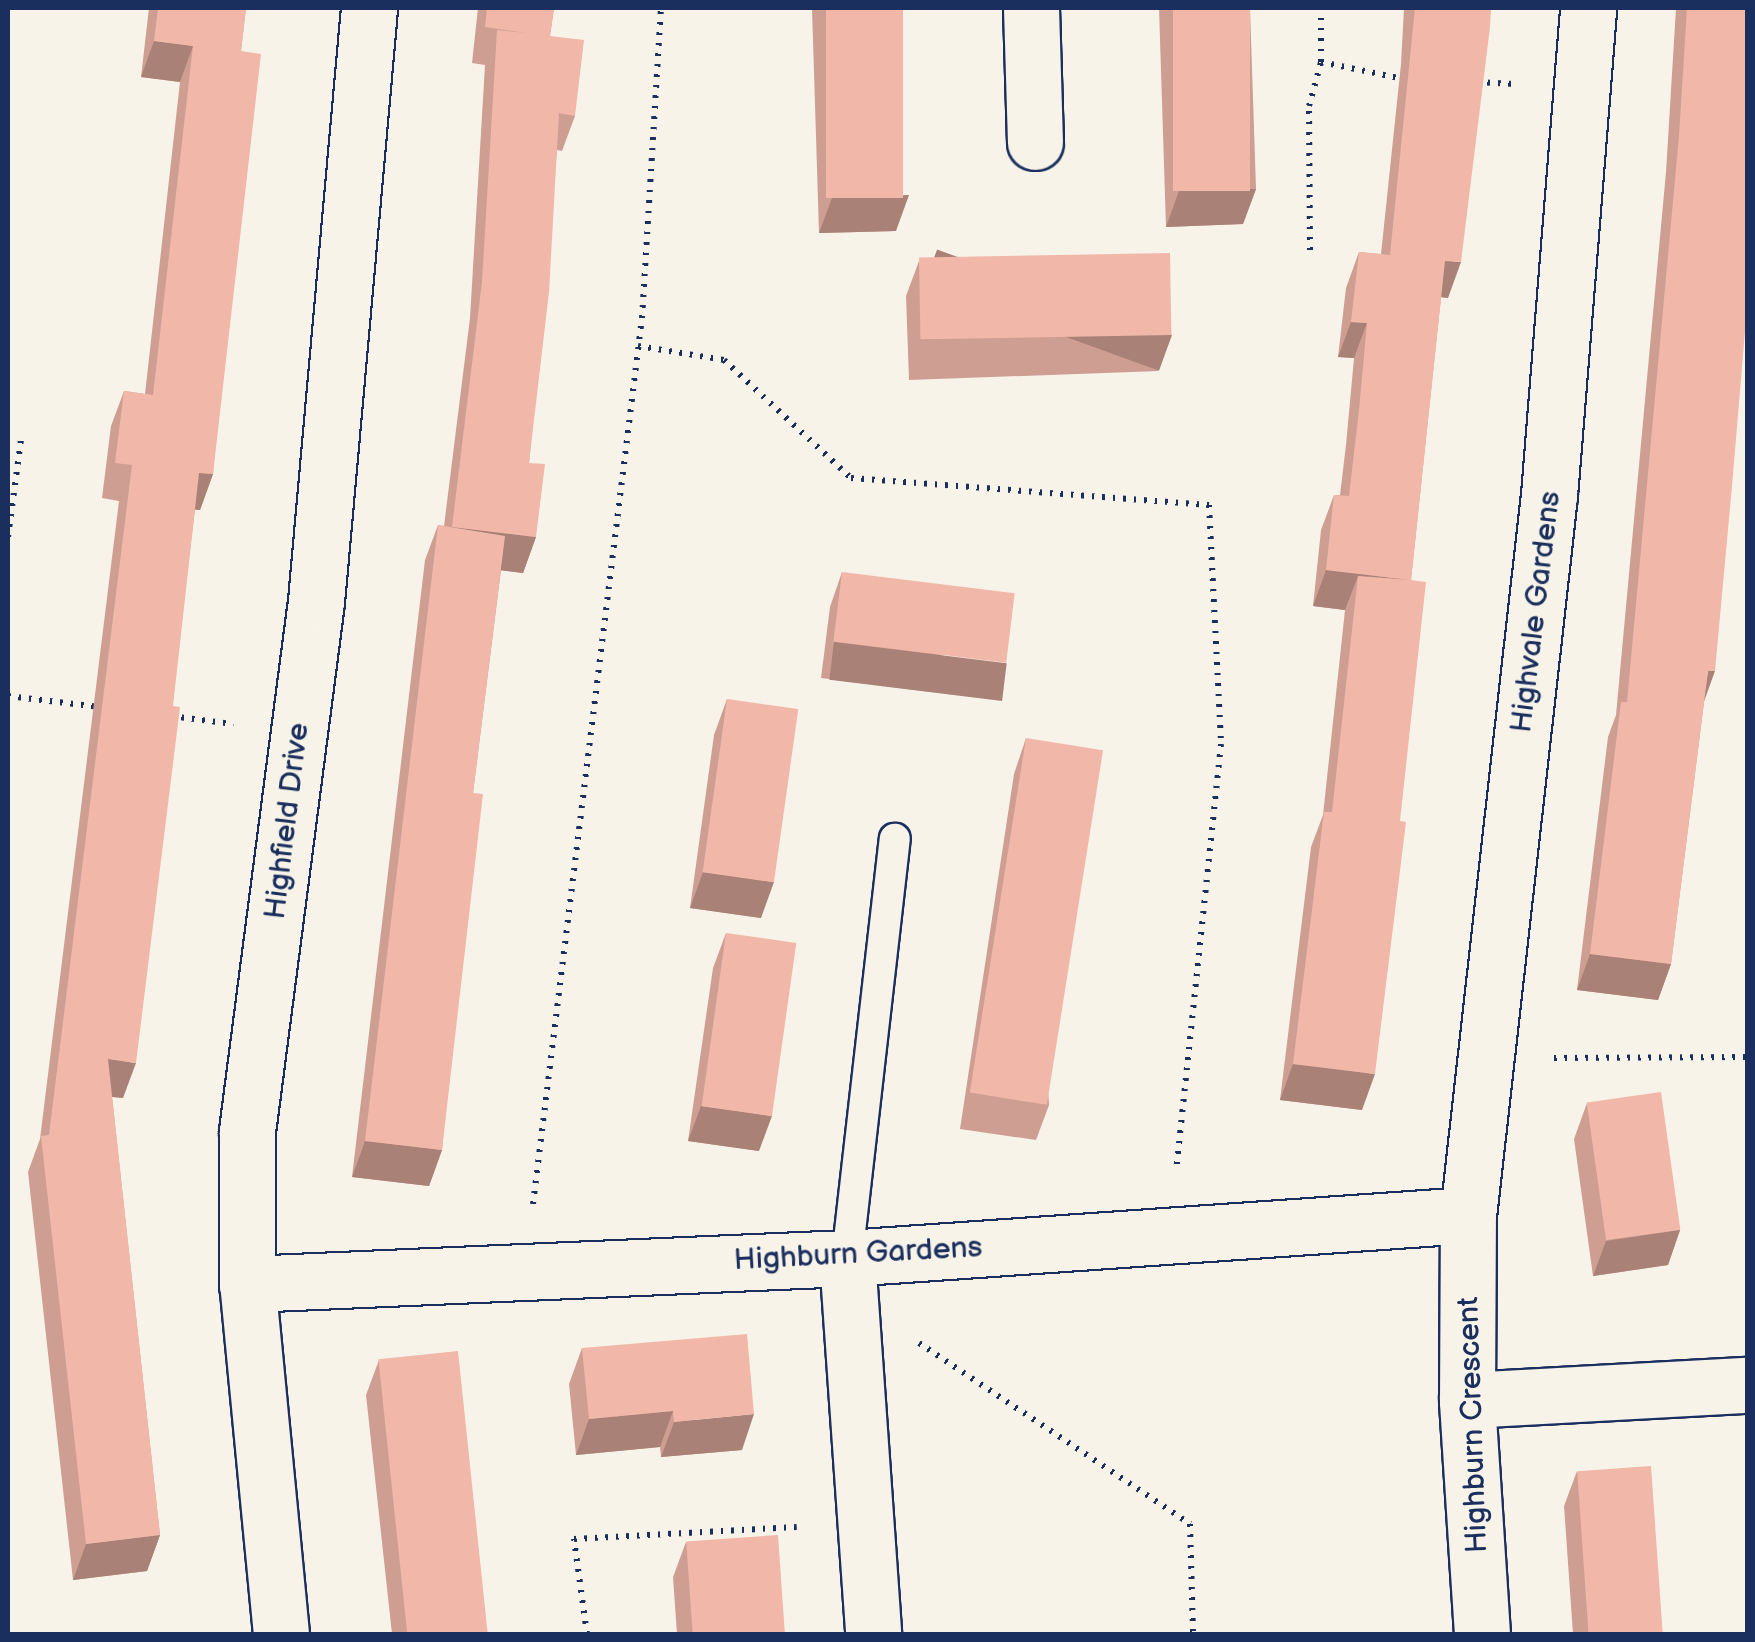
<!DOCTYPE html>
<html>
<head>
<meta charset="utf-8">
<style>
  body { margin:0 }
  #map { position:relative; width:1755px; height:1642px; overflow:hidden; background:#f7f3e8; font-family:"Balsamiq Sans",sans-serif }
  div>[style] { position:absolute }
  [style*='--x'] { left:calc(var(--x)*1px); top:calc(var(--y)*1px); width:calc(var(--w)*1px); rotate:calc(var(--a)*1deg) }
  .path>* { height:6px; margin-top:-3px; transform-origin:0; background:repeating-linear-gradient(90deg,#1b2f5e 0 2.5px,transparent 0 10.5px) }
  .roads { filter:drop-shadow(2px 0 #1b2f5e) drop-shadow(-2px 0 #1b2f5e) drop-shadow(0 2px #1b2f5e) drop-shadow(0 -2px #1b2f5e) }
  .lane>* { height:30px; margin:-15px; padding:0 15px; transform-origin:15px; border-radius:15px; background:#f7f3e8 }
  .street>* { height:55px; margin:-27.5px; padding:0 27.5px; transform-origin:27.5px; border-radius:27.5px; background:#f7f3e8 }
  .wall>* { inset:0; background:#cf9e92 }
  .shaded-wall>* { inset:0; background:#a98177; transform-origin:0 0 }
  .building>* { inset:0; background:#f1b8aa; transform-origin:0 0 }
  span { translate:-50% -50%; white-space:nowrap; text-align:center; line-height:1.15; -webkit-text-stroke:8px #f7f3e8; paint-order:stroke }
  .street-label { font-size:30px; color:#1b2f5e }
  .frame { position:absolute; inset:0; border:10px solid #1b2f5e; pointer-events:none }
</style>
</head>
<body>
<div id="map">
  <div class="path">
    <div style="--x:1321;--y:62;--w:85;--a:11.6"></div>
    <div style="--x:1477;--y:82;--w:37;--a:3"></div>
    <div style="--x:1310;--y:250;--w:144;--a:-90.4"></div>
    <div style="--x:1309;--y:106;--w:46;--a:-74.7"></div>
    <div style="--x:1321;--y:62;--w:54;--a:-90"></div>
    <div style="--x:638;--y:346;--w:87;--a:9.2"></div>
    <div style="--x:724;--y:360;--w:173;--a:42.9"></div>
    <div style="--x:851;--y:478;--w:359;--a:4.3"></div>
    <div style="--x:1209;--y:505;--w:239;--a:87.1"></div>
    <div style="--x:1221;--y:744;--w:427;--a:96"></div>
    <div style="--x:8;--y:537;--w:99;--a:-82.4"></div>
    <div style="--x:8;--y:696;--w:92;--a:6.9"></div>
    <div style="--x:171;--y:716;--w:63;--a:7.4"></div>
    <div style="--x:1554;--y:1058;--w:194;--a:-0.3"></div>
    <div style="--x:533;--y:1204;--w:893;--a:-82.99"></div>
    <div style="--x:642;--y:318;--w:311;--a:-86.5"></div>
    <div style="--x:919;--y:1343;--w:326;--a:33.7"></div>
    <div style="--x:1190;--y:1524;--w:110;--a:88.4"></div>
    <div style="--x:587;--y:1634;--w:96;--a:-97.8"></div>
    <div style="--x:574;--y:1539;--w:223;--a:-3.1"></div>
  </div>
  <div class="roads">
    <div class="lane">
      <div style="--x:847;--y:1258;--w:422;--a:-83.5"></div>
    </div>
    <div class="street">
      <div style="--x:1031;--y:8;--w:134;--a:88.3"></div>
      <div style="--x:847;--y:1258;--w:377;--a:86"></div>
      <div style="--x:247;--y:1284;--w:601;--a:-2.48"></div>
      <div style="--x:847;--y:1258;--w:622;--a:-3.96"></div>
      <div style="--x:1467;--y:1400;--w:281;--a:-3.1"></div>
      <div style="--x:281;--y:1634;--w:352;--a:-95.5"></div>
      <div style="--x:247;--y:1284;--w:153;--a:-90"></div>
      <div style="--x:247;--y:1131;--w:534;--a:-82.58"></div>
      <div style="--x:316;--y:601;--w:595;--a:-84.89"></div>
      <div style="--x:1482;--y:1634;--w:234;--a:-93.7"></div>
      <div style="--x:1467;--y:1400;--w:185;--a:-89.7"></div>
      <div style="--x:1468;--y:1215;--w:725;--a:-83.58"></div>
      <div style="--x:1549;--y:495;--w:489;--a:-85.4"></div>
    </div>
  </div>
  <div class="wall">
    <div style="clip-path:polygon(149px 8px,246px 8px,241px 51px,213px 474px,200px 510px,195px 509px,123px 1098px,112px 1097px,160px 1535px,147px 1571px,73px 1580px,28px 1172px,40px 1139px,119px 501px,102px 498px,111px 426px,124px 391px,145px 394px,180px 82px,141px 77px)"></div>
    <div style="clip-path:polygon(478px 8px,554px 8px,550px 36px,575px 116px,562px 151px,557px 150px,529px 463px,536px 537px,523px 573px,501px 570px,473px 793px,442px 1150px,429px 1186px,352px 1177px,425px 560px,438px 525px,444px 526px,470px 318px,485px 65px,472px 63px)"></div>
    <div style="clip-path:polygon(812px 8px,903px 8px,896px 231px,819px 233px)"></div>
    <div style="clip-path:polygon(1159px 8px,1250px 8px,1256px 189px,1243px 224px,1166px 227px)"></div>
    <div style="clip-path:polygon(1404px 8px,1491px 8px,1448px 298px,1441px 297px,1411px 580px,1362px 1110px,1280px 1100px,1311px 847px,1323px 815px,1345px 610px,1313px 606px,1321px 530px,1334px 495px,1340px 495px,1346px 445px,1354px 358px,1338px 357px,1346px 288px,1359px 252px,1381px 254px,1401px 64px)"></div>
    <div style="clip-path:polygon(1676px 8px,1748px 8px,1704px 702px,1671px 964px,1658px 1000px,1577px 990px,1608px 737px,1616px 715px,1666px 172px)"></div>
    <div style="clip-path:polygon(919px 261px,1159px 371px,909px 380px,906px 296px)"></div>
    <div style="clip-path:polygon(842px 572px,994px 699px,821px 678px,830px 607px)"></div>
    <div style="clip-path:polygon(727px 699px,761px 918px,690px 908px,714px 735px)"></div>
    <div style="clip-path:polygon(1026px 738px,1049px 1105px,1036px 1140px,960px 1129px,1014px 774px)"></div>
    <div style="clip-path:polygon(726px 933px,759px 1151px,688px 1141px,713px 968px)"></div>
    <div style="clip-path:polygon(1587px 1103px,1680px 1230px,1668px 1265px,1593px 1276px,1574px 1139px)"></div>
    <div style="clip-path:polygon(582px 1348px,742px 1450px,661px 1457px,660px 1447px,576px 1455px,569px 1384px)"></div>
    <div style="clip-path:polygon(379px 1360px,488px 1634px,392px 1634px,366px 1395px)"></div>
    <div style="clip-path:polygon(1577px 1471px,1663px 1634px,1573px 1634px,1564px 1506px)"></div>
    <div style="clip-path:polygon(686px 1542px,785px 1634px,677px 1634px,673px 1577px)"></div>
  </div>
  <div class="shaded-wall">
    <div style="clip-path:polygon(154px 41px,193px 46px,180px 82px,141px 77px)"></div>
    <div style="clip-path:polygon(1256px 189px,1243px 224px,1166px 227px,1179px 191px)"></div>
    <div style="clip-path:polygon(909px 195px,896px 231px,819px 233px,832px 198px)"></div>
    <div style="clip-path:polygon(1445px 261px,1461px 262px,1448px 298px,1432px 296px)"></div>
    <div style="clip-path:polygon(1351px 322px,1367px 323px,1354px 358px,1338px 357px)"></div>
    <div style="left:1172px;top:335px;width:38px;height:250px;rotate:110deg"></div>
    <div style="clip-path:polygon(199px 473px,213px 474px,200px 510px,186px 509px)"></div>
    <div style="clip-path:polygon(452px 527px,536px 537px,523px 573px,439px 563px)"></div>
    <div style="clip-path:polygon(1326px 570px,1410px 580px,1358px 576px,1345px 610px,1313px 606px)"></div>
    <div style="left:834px;top:642px;width:174px;height:38px;rotate:7deg"></div>
    <div style="clip-path:polygon(1708px 671px,1715px 671px,1702px 707px)"></div>
    <div style="clip-path:polygon(703px 872px,774px 882px,761px 918px,690px 908px)"></div>
    <div style="clip-path:polygon(1590px 954px,1671px 964px,1658px 1000px,1577px 990px)"></div>
    <div style="clip-path:polygon(108px 1059px,136px 1063px,123px 1098px,95px 1095px)"></div>
    <div style="clip-path:polygon(1293px 1064px,1375px 1074px,1362px 1110px,1280px 1100px)"></div>
    <div style="clip-path:polygon(701px 1106px,772px 1116px,759px 1151px,688px 1141px)"></div>
    <div style="clip-path:polygon(365px 1141px,442px 1150px,429px 1186px,352px 1177px)"></div>
    <div style="clip-path:polygon(1680px 1230px,1668px 1265px,1593px 1276px,1606px 1241px)"></div>
    <div style="clip-path:polygon(673px 1411px,660px 1447px,576px 1455px,589px 1419px)"></div>
    <div style="clip-path:polygon(754px 1414px,742px 1450px,661px 1457px,674px 1422px)"></div>
    <div style="clip-path:polygon(160px 1535px,147px 1571px,73px 1580px,86px 1544px)"></div>
  </div>
  <div class="building">
    <div style="clip-path:polygon(158px 8px,246px 8px,241px 51px,261px 54px,213px 474px,199px 473px,173px 706px,180px 707px,136px 1063px,108px 1059px,160px 1535px,86px 1544px,41px 1136px,49px 1135px,132px 465px,115px 463px,124px 391px,153px 395px,193px 46px,154px 41px)"></div>
    <div style="clip-path:polygon(487px 8px,554px 8px,550px 36px,584px 40px,575px 116px,559px 113px,549px 292px,529px 463px,545px 464px,536px 537px,452px 527px,482px 282px,497px 30px,526px 33px,485px 27px)"></div>
    <div style="left:826px;top:8px;width:77px;height:190px"></div>
    <div style="left:1173px;top:8px;width:77px;height:183px"></div>
    <div style="clip-path:polygon(1415px 8px,1491px 8px,1490px 27px,1461px 262px,1445px 261px,1411px 580px,1426px 582px,1400px 821px,1406px 822px,1375px 1074px,1293px 1064px,1324px 812px,1332px 812px,1358px 576px,1410px 580px,1326px 570px,1334px 495px,1349px 496px,1359px 410px,1367px 323px,1351px 322px,1359px 252px,1390px 255px)"></div>
    <div style="clip-path:polygon(1687px 8px,1748px 8px,1748px 296px,1732px 486px,1715px 671px,1708px 671px,1671px 964px,1590px 954px,1621px 702px,1627px 702px,1679px 136px)"></div>
    <div style="left:1170px;top:253px;width:82px;height:251px;rotate:89deg"></div>
    <div style="clip-path:polygon(438px 525px,505px 536px,473px 793px,483px 794px,442px 1150px,365px 1141px)"></div>
    <div style="left:842px;top:572px;width:174px;height:70px;rotate:7deg"></div>
    <div style="left:727px;top:699px;width:72px;height:175px;rotate:8deg"></div>
    <div style="left:1026px;top:738px;width:78px;height:359px;rotate:9deg"></div>
    <div style="left:726px;top:933px;width:71px;height:175px;rotate:8deg"></div>
    <div style="left:1661px;top:1092px;width:139px;height:75px;rotate:82deg"></div>
    <div style="clip-path:polygon(747px 1334px,754px 1414px,674px 1422px,673px 1411px,589px 1419px,582px 1348px)"></div>
    <div style="left:458px;top:1351px;width:285px;height:80px;rotate:84deg"></div>
    <div style="left:1651px;top:1466px;width:168px;height:74px;rotate:86deg"></div>
    <div style="left:778px;top:1535px;width:99px;height:92px;rotate:86deg"></div>
  </div>
  <div class="street-label">
    <span style="left:1536px;top:612px;rotate:-83deg">Highvale Gardens</span>
    <span style="left:287px;top:821px;rotate:-83deg">Highfield Drive</span>
    <span style="left:858px;top:1254px;rotate:-3deg">Highburn Gardens</span>
    <span style="left:1473px;top:1425px;rotate:-92deg">Highburn Crescent</span>
  </div>
  <div class="frame"></div>
</div>
</body>
</html>
